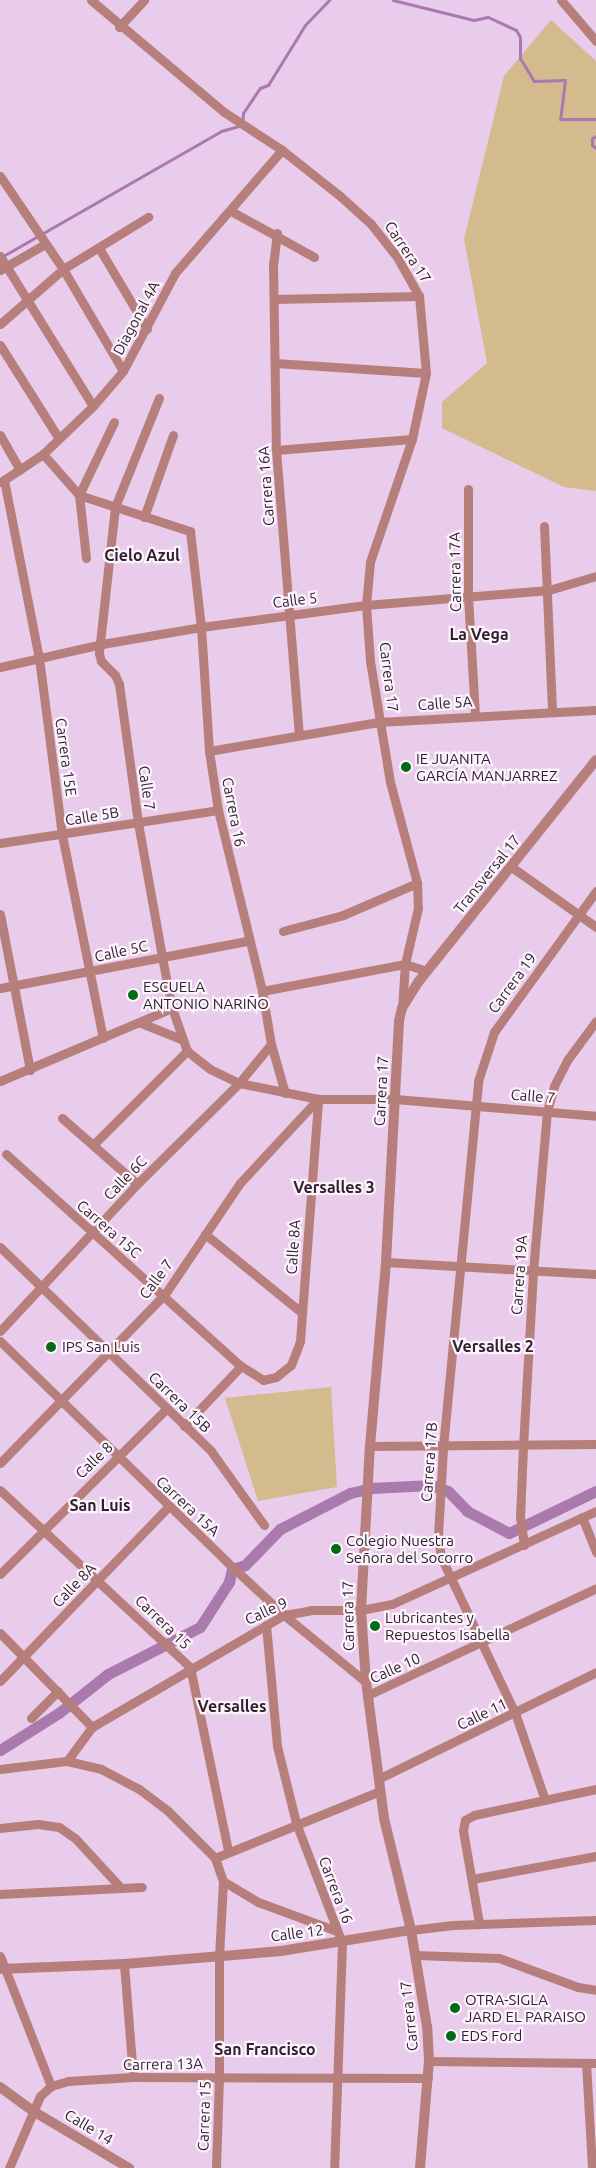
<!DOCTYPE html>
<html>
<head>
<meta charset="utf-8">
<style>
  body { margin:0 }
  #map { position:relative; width:596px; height:2168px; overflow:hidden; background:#e9cbeb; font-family:Ubuntu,sans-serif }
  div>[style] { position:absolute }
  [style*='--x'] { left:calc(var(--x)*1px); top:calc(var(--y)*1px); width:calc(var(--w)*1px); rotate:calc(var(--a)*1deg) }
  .green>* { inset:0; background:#d3bb8d }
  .stream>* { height:3px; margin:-1.5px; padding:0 1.5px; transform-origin:1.5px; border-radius:1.5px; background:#aa79ae }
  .canal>* { height:11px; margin:-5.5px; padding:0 5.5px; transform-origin:5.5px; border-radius:5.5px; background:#aa79ae }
  .minor>* { height:9px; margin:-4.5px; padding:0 4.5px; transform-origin:4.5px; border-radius:4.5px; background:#b77f7b }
  .tertiary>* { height:10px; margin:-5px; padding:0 5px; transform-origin:5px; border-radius:5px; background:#b77f7b }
  .dots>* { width:14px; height:14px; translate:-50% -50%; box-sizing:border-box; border:2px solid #fdf4fd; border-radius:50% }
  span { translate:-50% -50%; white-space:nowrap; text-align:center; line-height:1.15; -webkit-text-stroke:4.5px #fdf4fd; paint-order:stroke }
  .street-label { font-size:15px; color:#2d222e }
  .poi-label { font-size:15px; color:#2d222e }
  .left { translate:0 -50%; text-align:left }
  .neighbourhood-label { font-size:16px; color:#2d222e; font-weight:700 }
</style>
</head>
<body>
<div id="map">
  <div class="green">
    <div style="clip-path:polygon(551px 20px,596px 61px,596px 491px,564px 487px,442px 428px,442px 402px,487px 363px,464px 239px,504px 76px)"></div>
    <div style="clip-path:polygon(331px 1387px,337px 1487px,258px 1501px,225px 1398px)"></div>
  </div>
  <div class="stream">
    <div style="--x:393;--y:0;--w:83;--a:13.9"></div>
    <div style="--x:474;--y:20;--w:14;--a:-12"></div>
    <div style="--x:488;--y:17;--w:31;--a:25"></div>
    <div style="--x:516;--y:30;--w:8;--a:60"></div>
    <div style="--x:520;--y:37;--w:21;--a:90"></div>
    <div style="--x:520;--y:58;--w:27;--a:59"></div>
    <div style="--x:534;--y:81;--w:31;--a:-2"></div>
    <div style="--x:565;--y:80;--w:39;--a:97"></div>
    <div style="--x:560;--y:119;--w:36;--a:0"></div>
    <div style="--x:596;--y:136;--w:4;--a:153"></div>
    <div style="--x:592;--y:138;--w:7;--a:90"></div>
    <div style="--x:592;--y:145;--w:5;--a:37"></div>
    <div style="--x:3;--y:256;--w:251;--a:-29.8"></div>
    <div style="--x:221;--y:131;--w:22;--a:-16"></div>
    <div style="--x:242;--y:125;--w:12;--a:-85"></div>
    <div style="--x:243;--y:113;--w:30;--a:-56"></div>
    <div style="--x:260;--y:88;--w:9;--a:-21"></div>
    <div style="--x:268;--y:85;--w:70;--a:-58.3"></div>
    <div style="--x:305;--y:25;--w:35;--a:-46"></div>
  </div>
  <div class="canal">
    <div style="--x:0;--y:1750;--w:71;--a:-32.3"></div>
    <div style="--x:60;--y:1712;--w:61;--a:-38.4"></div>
    <div style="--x:108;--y:1674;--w:103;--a:-27.1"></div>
    <div style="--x:200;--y:1627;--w:54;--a:-57.2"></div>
    <div style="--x:229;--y:1582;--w:13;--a:-77"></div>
    <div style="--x:232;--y:1569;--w:14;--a:-17"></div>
    <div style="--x:245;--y:1565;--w:50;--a:-45.8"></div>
    <div style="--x:280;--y:1529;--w:79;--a:-27.2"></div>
    <div style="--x:350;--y:1493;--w:22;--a:-13"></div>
    <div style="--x:371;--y:1488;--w:61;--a:-2.8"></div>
    <div style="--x:432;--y:1485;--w:17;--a:21"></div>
    <div style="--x:448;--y:1491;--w:28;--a:46"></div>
    <div style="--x:467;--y:1511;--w:47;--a:27.6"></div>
    <div style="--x:509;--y:1533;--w:97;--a:-25.8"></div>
  </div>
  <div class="minor">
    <div style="--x:91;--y:0;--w:174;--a:40.1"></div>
    <div style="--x:224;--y:112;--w:69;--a:33.2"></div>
    <div style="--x:282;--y:150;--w:74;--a:38.4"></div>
    <div style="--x:340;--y:196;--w:42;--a:42.1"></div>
    <div style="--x:371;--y:224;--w:42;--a:51.8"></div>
    <div style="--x:397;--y:257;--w:45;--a:60.6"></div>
    <div style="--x:419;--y:296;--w:77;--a:84.8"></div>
    <div style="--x:426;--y:373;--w:67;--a:102"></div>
    <div style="--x:412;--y:439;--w:130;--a:108.9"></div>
    <div style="--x:370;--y:562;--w:43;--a:95.3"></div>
    <div style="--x:366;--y:605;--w:56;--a:85.9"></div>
    <div style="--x:370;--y:661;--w:123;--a:80.6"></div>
    <div style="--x:390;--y:782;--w:105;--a:75"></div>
    <div style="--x:417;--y:883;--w:25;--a:88"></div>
    <div style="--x:418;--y:908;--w:57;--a:103.1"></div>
    <div style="--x:405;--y:964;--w:44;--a:93.9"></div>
    <div style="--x:561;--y:0;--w:54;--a:49.5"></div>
    <div style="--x:119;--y:27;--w:37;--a:-47"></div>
    <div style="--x:0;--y:176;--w:112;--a:55.9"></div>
    <div style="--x:63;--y:269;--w:118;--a:59.5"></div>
    <div style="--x:231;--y:211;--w:95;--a:29"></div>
    <div style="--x:277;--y:233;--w:31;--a:97"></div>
    <div style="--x:273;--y:264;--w:186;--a:89.1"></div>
    <div style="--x:276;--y:450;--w:286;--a:85.4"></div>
    <div style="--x:99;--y:248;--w:94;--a:59.3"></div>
    <div style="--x:0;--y:256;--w:176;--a:58.2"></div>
    <div style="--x:0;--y:270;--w:52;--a:-30"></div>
    <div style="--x:274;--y:299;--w:145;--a:-1.2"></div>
    <div style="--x:0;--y:324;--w:84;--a:-41.1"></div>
    <div style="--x:63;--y:269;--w:100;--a:-31.5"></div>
    <div style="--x:0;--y:345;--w:109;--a:57.8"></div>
    <div style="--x:275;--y:363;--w:151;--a:3.8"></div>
    <div style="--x:159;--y:398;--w:118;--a:112"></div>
    <div style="--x:115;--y:507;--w:147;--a:96.3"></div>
    <div style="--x:99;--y:653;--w:8;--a:76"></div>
    <div style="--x:101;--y:661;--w:20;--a:45"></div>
    <div style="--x:115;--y:675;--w:10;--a:66"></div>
    <div style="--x:119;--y:684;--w:140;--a:82.2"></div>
    <div style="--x:138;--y:823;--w:136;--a:79.8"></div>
    <div style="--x:162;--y:957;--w:52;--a:78.9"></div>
    <div style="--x:172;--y:1008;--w:46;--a:70.8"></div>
    <div style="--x:187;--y:1051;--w:29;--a:38"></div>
    <div style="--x:210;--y:1069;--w:32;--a:26"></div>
    <div style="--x:239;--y:1083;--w:81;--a:11.4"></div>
    <div style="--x:318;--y:1099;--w:77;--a:0"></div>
    <div style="--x:395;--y:1099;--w:202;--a:4.8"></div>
    <div style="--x:0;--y:435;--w:40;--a:60.3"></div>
    <div style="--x:276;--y:450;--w:136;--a:-4.6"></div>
    <div style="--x:43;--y:454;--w:55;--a:48.7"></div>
    <div style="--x:79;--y:495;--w:117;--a:18"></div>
    <div style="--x:190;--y:531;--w:97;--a:83.5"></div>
    <div style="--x:201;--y:627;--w:124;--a:86.3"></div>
    <div style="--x:209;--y:751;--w:60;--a:81.3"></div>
    <div style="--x:218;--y:810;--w:186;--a:76.3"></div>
    <div style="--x:262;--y:991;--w:54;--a:80.4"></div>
    <div style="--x:271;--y:1044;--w:51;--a:74.1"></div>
    <div style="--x:4;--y:480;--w:181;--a:78.9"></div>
    <div style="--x:39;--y:658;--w:178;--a:82.6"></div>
    <div style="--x:62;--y:835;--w:207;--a:78.6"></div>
    <div style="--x:1;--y:482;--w:50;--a:-33.7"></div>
    <div style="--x:43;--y:454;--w:69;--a:-43.8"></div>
    <div style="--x:93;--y:406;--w:46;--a:-49.4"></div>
    <div style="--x:123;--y:371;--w:111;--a:-62"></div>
    <div style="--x:175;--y:273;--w:163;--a:-49"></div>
    <div style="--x:468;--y:489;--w:108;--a:90"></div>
    <div style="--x:468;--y:597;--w:117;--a:86.6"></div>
    <div style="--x:144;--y:517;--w:87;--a:-70.5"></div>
    <div style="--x:544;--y:526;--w:184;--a:87.5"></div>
    <div style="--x:86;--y:558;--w:63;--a:-96.3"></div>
    <div style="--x:79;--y:495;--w:81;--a:-64.4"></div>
    <div style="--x:0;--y:667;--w:105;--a:-12.7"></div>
    <div style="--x:102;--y:644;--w:100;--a:-9.7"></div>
    <div style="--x:201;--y:627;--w:166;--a:-7.6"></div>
    <div style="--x:366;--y:605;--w:184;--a:-4.7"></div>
    <div style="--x:549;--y:590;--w:49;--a:-16.6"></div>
    <div style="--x:209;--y:751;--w:172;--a:-9.7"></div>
    <div style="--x:379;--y:722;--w:217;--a:-3.2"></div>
    <div style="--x:0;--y:843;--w:220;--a:-8.6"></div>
    <div style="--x:513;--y:868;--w:102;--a:35.4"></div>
    <div style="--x:0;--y:914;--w:159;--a:79.1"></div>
    <div style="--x:283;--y:931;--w:62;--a:-14.9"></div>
    <div style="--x:343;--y:915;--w:81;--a:-23.4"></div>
    <div style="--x:0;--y:988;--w:251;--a:-10.8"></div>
    <div style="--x:262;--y:991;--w:146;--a:-10.7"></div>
    <div style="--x:405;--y:964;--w:22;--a:18"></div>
    <div style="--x:141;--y:1023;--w:43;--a:21.8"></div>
    <div style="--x:0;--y:1081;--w:187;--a:-23"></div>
    <div style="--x:62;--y:1118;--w:100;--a:41.3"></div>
    <div style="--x:94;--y:1144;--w:132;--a:-45"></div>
    <div style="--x:6;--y:1154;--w:316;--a:42.1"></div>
    <div style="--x:241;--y:1366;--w:26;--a:32"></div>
    <div style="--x:263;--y:1380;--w:13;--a:-13"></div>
    <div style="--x:276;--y:1377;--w:19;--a:-39"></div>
    <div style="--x:291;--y:1365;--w:26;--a:-69"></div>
    <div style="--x:300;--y:1341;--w:243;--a:-85.7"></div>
    <div style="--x:205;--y:1234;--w:124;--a:39.1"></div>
    <div style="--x:0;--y:1247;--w:293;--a:44"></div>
    <div style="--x:211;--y:1451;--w:91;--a:54.4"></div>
    <div style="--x:386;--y:1262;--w:210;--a:3.3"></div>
    <div style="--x:0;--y:1331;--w:201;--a:-47"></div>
    <div style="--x:137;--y:1184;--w:144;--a:-44.7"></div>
    <div style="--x:239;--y:1083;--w:50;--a:-50.6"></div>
    <div style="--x:0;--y:1341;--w:317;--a:44.2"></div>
    <div style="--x:227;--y:1562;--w:78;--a:42.9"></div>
    <div style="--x:284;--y:1615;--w:106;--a:39.3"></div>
    <div style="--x:184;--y:1426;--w:83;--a:-46.5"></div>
    <div style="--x:370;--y:1446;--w:226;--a:-0.5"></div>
    <div style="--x:0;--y:1463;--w:236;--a:-45.7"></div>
    <div style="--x:165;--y:1294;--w:134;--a:-56"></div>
    <div style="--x:240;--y:1183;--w:115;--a:-47.1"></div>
    <div style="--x:0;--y:1490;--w:260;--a:43"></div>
    <div style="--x:190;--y:1667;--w:188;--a:78.3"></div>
    <div style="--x:582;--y:1517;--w:38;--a:68"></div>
    <div style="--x:524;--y:1545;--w:27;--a:-98"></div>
    <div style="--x:520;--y:1518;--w:72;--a:-87.6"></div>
    <div style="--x:523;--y:1446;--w:175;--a:-86.7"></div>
    <div style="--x:533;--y:1271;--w:161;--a:-85"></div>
    <div style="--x:547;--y:1111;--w:26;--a:-74"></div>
    <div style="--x:554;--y:1086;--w:30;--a:-63"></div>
    <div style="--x:568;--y:1059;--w:47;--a:-53.6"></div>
    <div style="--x:0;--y:1574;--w:234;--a:-44.8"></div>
    <div style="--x:266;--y:1625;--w:121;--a:84.8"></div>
    <div style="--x:277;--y:1746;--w:79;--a:76.1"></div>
    <div style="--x:296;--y:1823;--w:129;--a:69"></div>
    <div style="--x:342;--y:1943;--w:225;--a:92"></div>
    <div style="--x:0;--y:1633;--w:132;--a:45.6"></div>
    <div style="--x:0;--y:1681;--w:242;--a:-46"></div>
    <div style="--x:368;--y:1695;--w:252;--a:-25.1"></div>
    <div style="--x:31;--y:1718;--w:38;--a:-45"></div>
    <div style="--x:67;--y:1761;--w:42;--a:-53.7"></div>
    <div style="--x:92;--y:1727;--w:222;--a:-30.3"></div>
    <div style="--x:284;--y:1615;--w:27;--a:-10"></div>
    <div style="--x:311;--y:1610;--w:50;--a:0"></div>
    <div style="--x:361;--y:1610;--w:32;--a:-11"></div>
    <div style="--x:392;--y:1604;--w:224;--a:-24.5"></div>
    <div style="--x:0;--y:1769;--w:67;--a:-6.8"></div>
    <div style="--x:67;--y:1761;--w:35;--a:13"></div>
    <div style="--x:101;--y:1769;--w:43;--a:27.8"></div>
    <div style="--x:139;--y:1789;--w:36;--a:37"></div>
    <div style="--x:168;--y:1811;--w:66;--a:45"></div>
    <div style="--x:215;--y:1858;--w:24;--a:71"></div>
    <div style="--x:223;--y:1881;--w:76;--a:93"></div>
    <div style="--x:219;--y:1957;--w:120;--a:90"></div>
    <div style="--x:219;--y:2077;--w:91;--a:91.9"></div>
    <div style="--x:378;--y:1779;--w:243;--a:-26.1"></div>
    <div style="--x:545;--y:1800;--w:92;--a:-109"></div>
    <div style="--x:515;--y:1713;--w:173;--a:-115.4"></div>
    <div style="--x:441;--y:1557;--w:22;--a:-98"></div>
    <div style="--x:438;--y:1535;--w:88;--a:-86.7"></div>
    <div style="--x:443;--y:1447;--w:368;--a:-84.5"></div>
    <div style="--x:478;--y:1081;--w:52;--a:-71.9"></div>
    <div style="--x:494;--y:1032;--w:174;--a:-54.1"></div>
    <div style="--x:0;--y:1828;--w:38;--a:-6"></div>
    <div style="--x:38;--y:1824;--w:21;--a:8"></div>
    <div style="--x:59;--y:1827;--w:19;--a:35"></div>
    <div style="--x:75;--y:1838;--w:68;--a:47.4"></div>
    <div style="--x:215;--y:1858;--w:178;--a:-22.1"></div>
    <div style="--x:472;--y:1879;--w:126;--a:-10.5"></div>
    <div style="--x:223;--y:1881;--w:41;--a:31"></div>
    <div style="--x:258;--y:1902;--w:84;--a:20.2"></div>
    <div style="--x:0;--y:1894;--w:142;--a:-2.8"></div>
    <div style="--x:479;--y:1923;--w:94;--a:-99.8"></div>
    <div style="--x:463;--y:1830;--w:10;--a:-79"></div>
    <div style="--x:465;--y:1820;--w:10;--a:-29"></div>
    <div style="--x:474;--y:1815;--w:125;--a:-12"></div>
    <div style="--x:411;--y:1930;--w:42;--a:-6.8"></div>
    <div style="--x:453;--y:1925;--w:143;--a:-2"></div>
    <div style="--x:416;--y:1955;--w:83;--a:2.1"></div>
    <div style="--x:499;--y:1958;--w:84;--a:20.2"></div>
    <div style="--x:578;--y:1987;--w:18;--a:9"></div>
    <div style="--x:0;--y:1956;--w:140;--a:68.6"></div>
    <div style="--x:124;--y:1964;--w:113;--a:85.4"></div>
    <div style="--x:429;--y:2061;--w:167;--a:0.7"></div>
    <div style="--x:586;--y:2063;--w:105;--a:86.7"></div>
    <div style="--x:9;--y:2168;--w:78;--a:-66.7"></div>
    <div style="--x:40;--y:2096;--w:15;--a:-42"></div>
    <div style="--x:51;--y:2086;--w:18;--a:-16"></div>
    <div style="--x:68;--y:2081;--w:65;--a:-3.5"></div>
    <div style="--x:133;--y:2077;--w:295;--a:0.2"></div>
  </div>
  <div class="tertiary">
    <div style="--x:0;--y:1969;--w:124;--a:-2.3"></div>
    <div style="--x:124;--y:1964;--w:158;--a:-4.7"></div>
    <div style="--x:281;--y:1951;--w:132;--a:-9.2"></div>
    <div style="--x:0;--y:2087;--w:41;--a:36"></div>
    <div style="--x:33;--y:2111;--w:112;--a:30.7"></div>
    <div style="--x:420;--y:2168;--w:107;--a:-85.2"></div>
    <div style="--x:429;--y:2061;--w:34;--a:-93"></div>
    <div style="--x:427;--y:2027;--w:98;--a:-99.4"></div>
    <div style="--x:411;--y:1930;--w:115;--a:-103.6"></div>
    <div style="--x:384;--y:1818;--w:137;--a:-97.5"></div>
    <div style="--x:366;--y:1682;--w:72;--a:-94"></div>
    <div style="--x:361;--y:1610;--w:164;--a:-86.9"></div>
    <div style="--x:370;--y:1446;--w:185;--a:-85"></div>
    <div style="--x:386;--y:1262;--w:241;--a:-86.9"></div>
    <div style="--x:399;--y:1021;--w:13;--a:-77"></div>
    <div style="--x:402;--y:1008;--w:32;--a:-58"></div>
    <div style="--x:419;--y:981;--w:283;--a:-51.3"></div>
  </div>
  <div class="dots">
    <div style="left:406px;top:767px;background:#056a16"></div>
    <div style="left:133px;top:995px;background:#056a16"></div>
    <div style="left:51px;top:1347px;background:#056a16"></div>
    <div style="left:336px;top:1549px;background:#056a16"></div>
    <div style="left:375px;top:1626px;background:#056a16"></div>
    <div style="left:455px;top:2008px;background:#056a16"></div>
    <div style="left:451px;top:2036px;background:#056a16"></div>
  </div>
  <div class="street-label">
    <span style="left:408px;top:252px;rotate:56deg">Carrera 17</span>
    <span style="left:136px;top:318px;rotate:-62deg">Diagonal 4A</span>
    <span style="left:266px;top:486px;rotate:-94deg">Carrera 16A</span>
    <span style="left:455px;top:572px;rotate:-91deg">Carrera 17A</span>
    <span style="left:295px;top:600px;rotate:-7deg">Calle 5</span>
    <span style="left:389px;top:677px;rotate:83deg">Carrera 17</span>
    <span style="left:445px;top:703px;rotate:-4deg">Calle 5A</span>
    <span style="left:66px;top:757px;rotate:82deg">Carrera 15E</span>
    <span style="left:147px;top:788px;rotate:82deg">Calle 7</span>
    <span style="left:234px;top:812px;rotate:79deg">Carrera 16</span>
    <span style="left:92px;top:816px;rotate:-9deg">Calle 5B</span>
    <span style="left:487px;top:874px;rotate:-51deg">Transversal 17</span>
    <span style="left:121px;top:951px;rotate:-12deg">Calle 5C</span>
    <span style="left:512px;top:983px;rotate:-54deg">Carrera 19</span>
    <span style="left:381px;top:1091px;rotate:-87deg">Carrera 17</span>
    <span style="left:533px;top:1096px;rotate:5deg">Calle 7</span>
    <span style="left:125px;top:1178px;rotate:-46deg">Calle 6C</span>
    <span style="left:109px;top:1229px;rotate:41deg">Carrera 15C</span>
    <span style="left:293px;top:1247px;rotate:-86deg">Calle 8A</span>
    <span style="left:519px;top:1275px;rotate:-86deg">Carrera 19A</span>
    <span style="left:156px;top:1279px;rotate:-53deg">Calle 7</span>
    <span style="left:180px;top:1402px;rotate:44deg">Carrera 15B</span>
    <span style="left:94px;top:1460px;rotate:-44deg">Calle 8</span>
    <span style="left:429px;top:1462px;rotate:-86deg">Carrera 17B</span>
    <span style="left:188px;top:1506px;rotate:43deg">Carrera 15A</span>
    <span style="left:74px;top:1585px;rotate:-46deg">Calle 8A</span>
    <span style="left:266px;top:1611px;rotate:-25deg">Calle 9</span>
    <span style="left:348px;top:1616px;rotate:-91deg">Carrera 17</span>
    <span style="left:163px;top:1622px;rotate:44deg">Carrera 15</span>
    <span style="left:395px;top:1668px;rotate:-24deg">Calle 10</span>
    <span style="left:482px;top:1714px;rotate:-26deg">Calle 11</span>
    <span style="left:336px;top:1890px;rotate:69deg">Carrera 16</span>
    <span style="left:297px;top:1933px;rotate:-7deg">Calle 12</span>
    <span style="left:409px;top:2016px;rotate:-96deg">Carrera 17</span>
    <span style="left:163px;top:2064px;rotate:-1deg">Carrera 13A</span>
    <span style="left:204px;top:2116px;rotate:-88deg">Carrera 15</span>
    <span style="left:89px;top:2127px;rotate:31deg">Calle 14</span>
  </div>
  <div class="poi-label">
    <span class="left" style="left:416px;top:767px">IE JUANITA<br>GARCÍA MANJARREZ</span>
    <span class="left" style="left:143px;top:995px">ESCUELA<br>ANTONIO NARIÑO</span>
    <span class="left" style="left:62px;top:1347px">IPS San Luis</span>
    <span class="left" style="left:346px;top:1549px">Colegio Nuestra<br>Señora del Socorro</span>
    <span class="left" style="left:385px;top:1626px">Lubricantes y<br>Repuestos Isabella</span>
    <span class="left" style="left:465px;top:2008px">OTRA-SIGLA<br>JARD EL PARAISO</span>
    <span class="left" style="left:461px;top:2036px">EDS Ford</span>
  </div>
  <div class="neighbourhood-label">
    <span style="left:142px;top:555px">Cielo Azul</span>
    <span style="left:479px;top:634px">La Vega</span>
    <span style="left:334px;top:1187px">Versalles 3</span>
    <span style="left:493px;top:1346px">Versalles 2</span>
    <span style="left:100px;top:1505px">San Luis</span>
    <span style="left:232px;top:1706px">Versalles</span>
    <span style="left:265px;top:2049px">San Francisco</span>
  </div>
</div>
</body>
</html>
